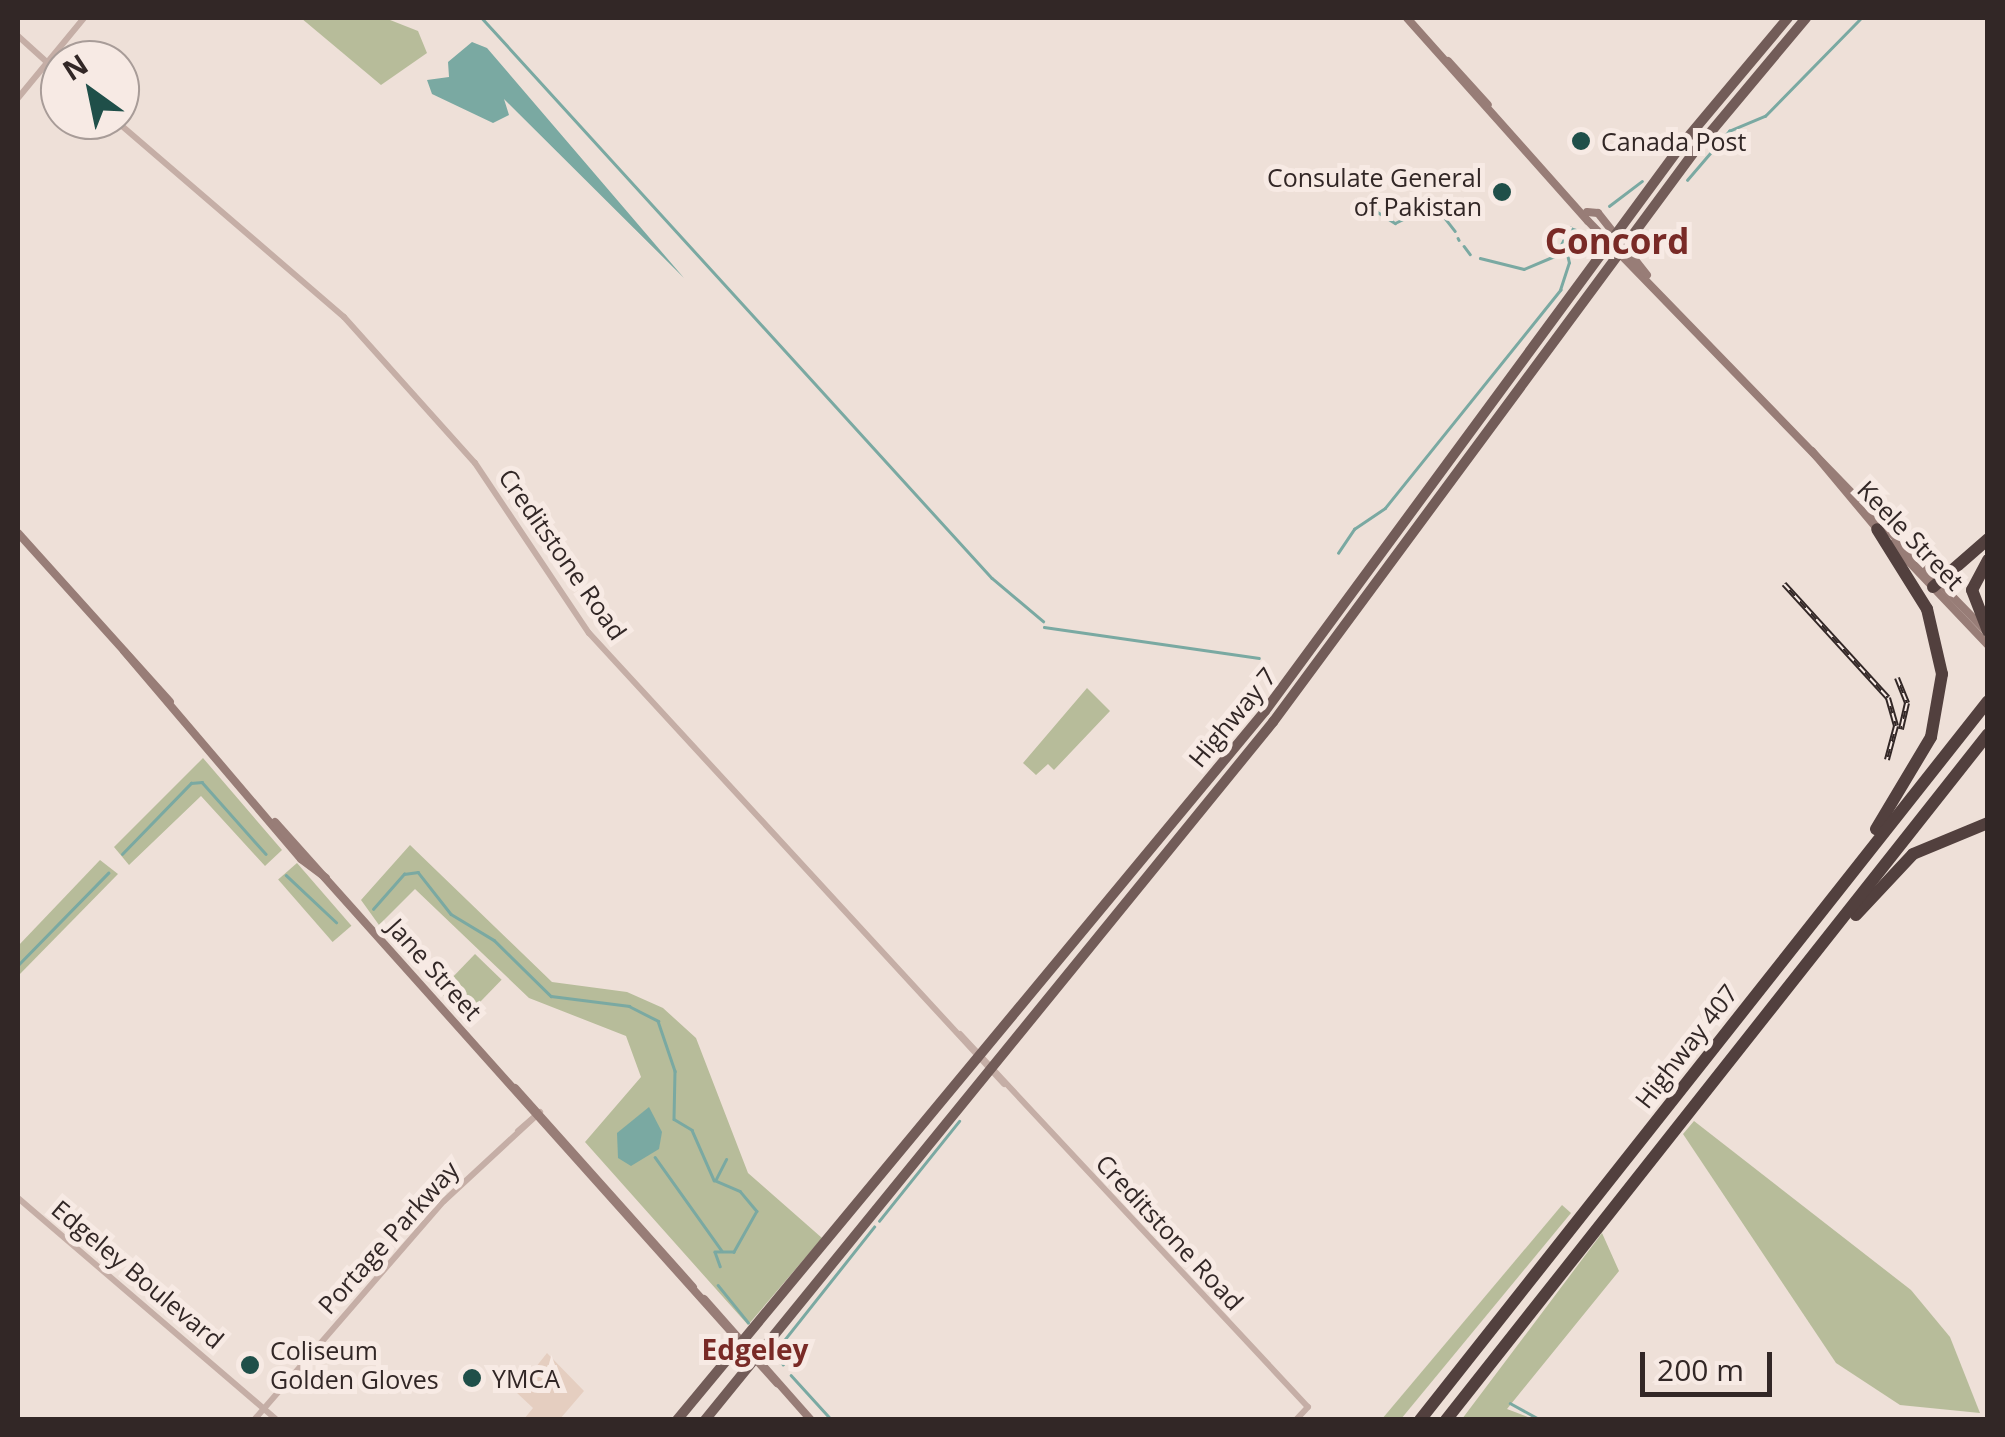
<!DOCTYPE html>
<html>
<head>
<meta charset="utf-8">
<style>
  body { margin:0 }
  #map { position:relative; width:2005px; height:1437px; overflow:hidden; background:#eee0d8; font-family:"Open Sans",sans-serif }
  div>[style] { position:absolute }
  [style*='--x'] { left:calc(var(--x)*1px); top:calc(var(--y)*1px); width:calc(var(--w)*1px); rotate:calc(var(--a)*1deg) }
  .green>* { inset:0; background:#b7bc9a; transform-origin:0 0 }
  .plaza>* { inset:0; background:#e5cec0 }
  .water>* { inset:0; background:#7aa9a2 }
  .stream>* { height:2.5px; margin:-1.25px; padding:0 1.25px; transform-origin:1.25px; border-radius:1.25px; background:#7aa9a2 }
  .tertiary>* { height:6px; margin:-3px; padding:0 3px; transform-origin:3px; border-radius:3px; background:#c5aea6 }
  .secondary>* { height:8px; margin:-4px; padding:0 4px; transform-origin:4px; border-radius:4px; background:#987d77 }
  .primary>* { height:10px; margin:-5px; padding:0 5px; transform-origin:5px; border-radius:5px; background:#725c58 }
  .motorway>* { height:12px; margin:-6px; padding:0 6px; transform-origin:6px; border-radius:6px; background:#52403e }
  .rail>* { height:6px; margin-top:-3px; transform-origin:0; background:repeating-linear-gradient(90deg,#f7eae4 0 8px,#322726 0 16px); box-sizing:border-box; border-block:2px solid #322726 }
  .dots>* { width:28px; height:28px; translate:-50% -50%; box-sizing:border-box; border:5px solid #f7eae4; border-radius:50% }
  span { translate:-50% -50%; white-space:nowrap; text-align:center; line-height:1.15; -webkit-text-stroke:10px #f7eae4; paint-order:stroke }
  .poi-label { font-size:25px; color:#322726 }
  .left { translate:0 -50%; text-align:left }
  .right { translate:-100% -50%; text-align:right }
  .street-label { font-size:25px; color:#322726 }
  .neighbourhood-label { font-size:28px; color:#792a26; font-weight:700 }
  .district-label { font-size:35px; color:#792a26; font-weight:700 }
  .frame { position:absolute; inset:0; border:20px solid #322726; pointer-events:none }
  .north { position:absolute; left:40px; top:40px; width:100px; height:100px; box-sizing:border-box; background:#f7eae4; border:2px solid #a89c98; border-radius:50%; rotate:327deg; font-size:28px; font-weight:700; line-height:40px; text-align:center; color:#322726 }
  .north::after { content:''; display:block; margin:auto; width:35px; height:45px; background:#1f4f49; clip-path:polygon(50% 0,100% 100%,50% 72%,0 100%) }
  .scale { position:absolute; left:1640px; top:1352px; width:132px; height:45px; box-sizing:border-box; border:5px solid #322726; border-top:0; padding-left:12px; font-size:30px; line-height:35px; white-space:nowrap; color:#322726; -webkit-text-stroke:8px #f7eae4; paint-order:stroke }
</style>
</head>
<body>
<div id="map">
  <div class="green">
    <div style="clip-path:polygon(301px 18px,385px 18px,418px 31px,427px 53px,381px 85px)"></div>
    <div style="clip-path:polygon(1087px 688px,1110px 711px,1054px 770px,1048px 764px,1036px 775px,1023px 763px)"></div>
    <div style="clip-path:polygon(203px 758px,282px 850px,265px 866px,201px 796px,129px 865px,114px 847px)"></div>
    <div style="clip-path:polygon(410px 845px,552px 982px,627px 992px,663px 1008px,696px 1038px,748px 1173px,822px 1238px,748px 1325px,585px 1142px,641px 1077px,626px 1036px,529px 998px,415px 889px,379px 925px,361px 900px)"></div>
    <div style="clip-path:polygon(100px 860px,118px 874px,18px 976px,18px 946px)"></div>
    <div style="left:297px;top:863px;width:83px;height:25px;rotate:49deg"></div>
    <div style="left:475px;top:954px;width:37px;height:52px;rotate:44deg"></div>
    <div style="clip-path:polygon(1694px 1121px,1911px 1290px,1950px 1337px,1980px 1413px,1900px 1405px,1836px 1363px,1683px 1134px)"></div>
    <div style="clip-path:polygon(1562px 1205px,1571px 1213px,1401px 1419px,1382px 1419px)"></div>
    <div style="clip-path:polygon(1602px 1233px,1619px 1271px,1507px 1409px,1533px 1419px,1462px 1419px)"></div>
  </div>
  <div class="plaza">
    <div style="clip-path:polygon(547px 1353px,584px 1391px,560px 1419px,524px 1419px,533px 1408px,516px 1392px)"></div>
  </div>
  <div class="water">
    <div style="clip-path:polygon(472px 42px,487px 48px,684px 278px,504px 99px,509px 115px,493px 123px,432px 94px,427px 80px,449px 77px,448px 62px)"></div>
    <div style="clip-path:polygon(649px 1107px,662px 1132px,659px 1149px,631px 1166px,618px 1158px,617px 1133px)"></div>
  </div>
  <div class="stream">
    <div style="--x:482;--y:18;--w:757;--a:47.68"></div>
    <div style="--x:992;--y:578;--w:67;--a:40.1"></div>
    <div style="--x:1687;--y:180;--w:65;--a:-49.4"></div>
    <div style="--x:1729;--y:131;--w:39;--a:-23"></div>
    <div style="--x:1765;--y:116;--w:137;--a:-45.6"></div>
    <div style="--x:1357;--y:199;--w:45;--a:32.3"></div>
    <div style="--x:1395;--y:223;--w:43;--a:-26"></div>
    <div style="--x:1434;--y:204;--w:34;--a:52"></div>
    <div style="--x:1609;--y:206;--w:41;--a:-37.1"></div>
    <div style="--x:1458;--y:238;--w:2;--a:63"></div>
    <div style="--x:1464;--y:246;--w:10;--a:53"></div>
    <div style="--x:1480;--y:258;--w:45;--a:14"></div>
    <div style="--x:1524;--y:269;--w:34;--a:-23"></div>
    <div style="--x:1555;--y:256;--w:32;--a:-62"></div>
    <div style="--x:1570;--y:228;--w:13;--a:18"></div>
    <div style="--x:1338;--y:553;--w:29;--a:-56"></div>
    <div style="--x:1354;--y:529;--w:37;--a:-34"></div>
    <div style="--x:1385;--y:508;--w:280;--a:-51.2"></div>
    <div style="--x:1560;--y:290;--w:28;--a:-72"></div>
    <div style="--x:1569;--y:263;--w:23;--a:-103"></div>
    <div style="--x:1044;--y:627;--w:217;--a:8.2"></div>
    <div style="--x:122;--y:854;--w:99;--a:-45.8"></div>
    <div style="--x:191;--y:783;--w:11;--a:-5"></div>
    <div style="--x:202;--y:782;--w:96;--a:48.4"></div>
    <div style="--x:286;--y:875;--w:69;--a:43.2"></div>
    <div style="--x:373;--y:909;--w:47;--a:-48.5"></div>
    <div style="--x:404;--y:874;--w:14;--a:-8"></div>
    <div style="--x:418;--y:872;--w:53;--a:51.8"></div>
    <div style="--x:451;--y:914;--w:50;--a:31.2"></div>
    <div style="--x:494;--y:940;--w:80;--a:44.5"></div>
    <div style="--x:551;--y:996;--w:79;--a:7.3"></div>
    <div style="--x:629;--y:1006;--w:33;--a:27"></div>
    <div style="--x:658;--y:1021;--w:53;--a:71.2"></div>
    <div style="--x:675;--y:1071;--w:48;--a:91.2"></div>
    <div style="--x:674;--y:1119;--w:21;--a:31"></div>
    <div style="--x:692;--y:1130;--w:55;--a:66.3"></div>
    <div style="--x:714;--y:1180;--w:28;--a:23"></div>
    <div style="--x:740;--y:1191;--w:26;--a:50"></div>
    <div style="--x:757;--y:1211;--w:47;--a:119.3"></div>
    <div style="--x:734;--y:1252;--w:19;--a:180"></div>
    <div style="--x:715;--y:1252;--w:15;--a:70"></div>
    <div style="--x:18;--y:965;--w:129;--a:-45.6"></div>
    <div style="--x:655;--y:1157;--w:115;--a:54.5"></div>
    <div style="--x:716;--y:1179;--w:22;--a:-63"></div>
    <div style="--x:879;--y:1221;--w:128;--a:-51.3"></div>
    <div style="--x:718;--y:1285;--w:48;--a:51"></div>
    <div style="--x:783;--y:1365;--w:15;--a:-127"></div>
    <div style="--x:774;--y:1353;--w:161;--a:-51.6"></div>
    <div style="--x:791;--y:1375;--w:61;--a:47.7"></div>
    <div style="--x:1510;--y:1403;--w:35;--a:29"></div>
  </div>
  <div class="tertiary">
    <div style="--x:18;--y:36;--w:57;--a:42.1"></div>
    <div style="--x:18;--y:98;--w:104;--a:-50.5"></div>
    <div style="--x:115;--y:120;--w:302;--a:40.7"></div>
    <div style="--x:344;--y:317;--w:196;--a:48.1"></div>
    <div style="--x:475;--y:463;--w:205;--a:56.2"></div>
    <div style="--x:589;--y:633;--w:613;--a:47.38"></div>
    <div style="--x:960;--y:1034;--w:510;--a:46.99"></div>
    <div style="--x:1308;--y:1407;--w:18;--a:133"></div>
    <div style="--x:518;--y:1131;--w:21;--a:-41"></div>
    <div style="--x:18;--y:1198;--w:341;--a:40.6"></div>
    <div style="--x:254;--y:1420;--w:290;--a:-49.1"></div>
    <div style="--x:444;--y:1201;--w:131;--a:-42.8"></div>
  </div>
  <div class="secondary">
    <div style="--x:1407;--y:18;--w:272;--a:48.3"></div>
    <div style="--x:1588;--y:221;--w:569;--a:45.86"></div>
    <div style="--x:1448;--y:61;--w:59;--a:47.7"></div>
    <div style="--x:1587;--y:212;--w:11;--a:5"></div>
    <div style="--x:1598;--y:213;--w:79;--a:51.7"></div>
    <div style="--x:1812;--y:451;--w:103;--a:50.1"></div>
    <div style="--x:18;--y:533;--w:227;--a:48"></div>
    <div style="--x:1892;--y:544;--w:139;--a:46.5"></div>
    <div style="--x:124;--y:651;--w:273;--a:49.6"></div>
    <div style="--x:301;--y:859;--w:31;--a:37"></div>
    <div style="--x:275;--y:822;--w:753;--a:48.18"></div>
    <div style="--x:515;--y:1088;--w:267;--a:48.2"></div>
    <div style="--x:704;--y:1299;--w:162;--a:48.5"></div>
  </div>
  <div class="primary">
    <div style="--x:677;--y:1420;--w:921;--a:-50.33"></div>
    <div style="--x:1265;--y:711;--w:705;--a:-53.65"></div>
    <div style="--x:1683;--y:143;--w:163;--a:-50"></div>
    <div style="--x:705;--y:1420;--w:900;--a:-50.86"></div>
    <div style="--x:1273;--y:722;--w:709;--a:-53.55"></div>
    <div style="--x:1694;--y:152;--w:175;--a:-50.1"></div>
  </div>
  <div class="motorway">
    <div style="--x:1988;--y:560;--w:34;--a:118"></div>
    <div style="--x:1972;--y:590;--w:44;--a:68.7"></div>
    <div style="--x:1933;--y:587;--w:73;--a:-41.1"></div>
    <div style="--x:1876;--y:829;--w:107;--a:-59.1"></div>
    <div style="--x:1931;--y:737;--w:64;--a:-80.1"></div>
    <div style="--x:1942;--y:674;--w:67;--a:-103"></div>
    <div style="--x:1927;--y:609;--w:94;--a:-122"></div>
    <div style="--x:1856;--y:915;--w:83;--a:-46.9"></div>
    <div style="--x:1913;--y:854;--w:81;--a:-22.5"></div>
    <div style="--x:1420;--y:1420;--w:916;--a:-51.69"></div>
    <div style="--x:1446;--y:1420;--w:874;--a:-51.69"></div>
  </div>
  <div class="rail">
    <div style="--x:1784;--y:584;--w:154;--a:47.6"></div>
    <div style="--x:1888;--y:698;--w:29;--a:74"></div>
    <div style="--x:1896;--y:726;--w:35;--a:105"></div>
    <div style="--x:1897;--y:678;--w:27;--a:68"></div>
    <div style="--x:1907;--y:703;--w:27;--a:103"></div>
  </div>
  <div class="dots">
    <div style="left:1581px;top:141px;background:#1f4f49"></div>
    <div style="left:1502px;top:192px;background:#1f4f49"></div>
    <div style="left:250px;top:1365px;background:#1f4f49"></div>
    <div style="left:472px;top:1378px;background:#1f4f49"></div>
  </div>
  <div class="poi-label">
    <span class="left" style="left:1601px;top:141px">Canada Post</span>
    <span class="right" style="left:1482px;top:192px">Consulate General<br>of Pakistan</span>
    <span class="left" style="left:270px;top:1365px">Coliseum<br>Golden Gloves</span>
    <span class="left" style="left:492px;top:1378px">YMCA</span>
  </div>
  <div class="street-label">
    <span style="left:1911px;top:535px;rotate:46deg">Keele Street</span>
    <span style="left:563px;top:554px;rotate:55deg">Creditstone Road</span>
    <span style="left:1232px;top:717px;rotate:-50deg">Highway 7</span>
    <span style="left:435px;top:969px;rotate:48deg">Jane Street</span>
    <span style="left:1686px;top:1046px;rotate:-52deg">Highway 407</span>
    <span style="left:1170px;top:1232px;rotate:47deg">Creditstone Road</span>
    <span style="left:388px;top:1237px;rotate:-48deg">Portage Parkway</span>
    <span style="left:138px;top:1274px;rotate:40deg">Edgeley Boulevard</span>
  </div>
  <div class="neighbourhood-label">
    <span style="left:755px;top:1349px">Edgeley</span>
  </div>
  <div class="district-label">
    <span style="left:1617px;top:241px">Concord</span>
  </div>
  <div class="frame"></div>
  <div class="north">N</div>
  <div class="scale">200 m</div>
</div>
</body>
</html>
